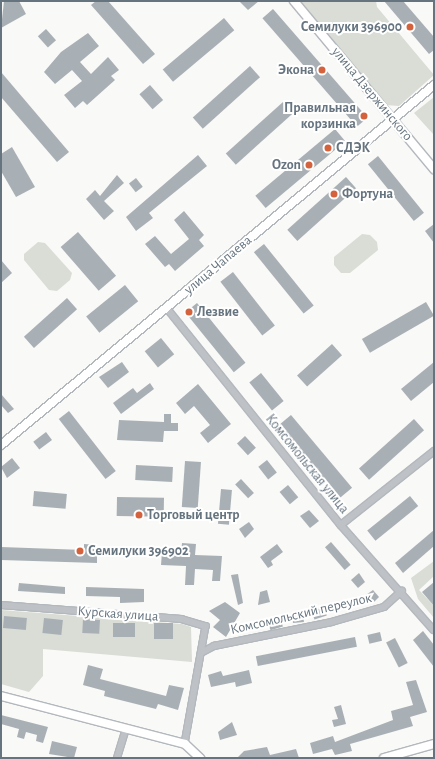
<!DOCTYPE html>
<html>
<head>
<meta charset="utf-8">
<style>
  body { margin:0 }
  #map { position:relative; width:435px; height:759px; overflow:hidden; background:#f9f9f7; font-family:"Alegreya Sans",sans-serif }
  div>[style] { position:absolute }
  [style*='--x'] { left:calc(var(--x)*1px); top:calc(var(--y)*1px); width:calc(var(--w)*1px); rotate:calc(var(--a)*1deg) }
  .green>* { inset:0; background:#d9ddd6 }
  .building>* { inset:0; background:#a9b0b5; transform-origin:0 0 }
  .roads { filter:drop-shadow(1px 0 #b3b8bd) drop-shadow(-1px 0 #b3b8bd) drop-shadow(0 1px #b3b8bd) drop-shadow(0 -1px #b3b8bd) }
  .street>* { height:5.5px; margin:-2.75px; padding:0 2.75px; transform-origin:2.75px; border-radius:2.75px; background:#bec2c6 }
  .secondary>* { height:8px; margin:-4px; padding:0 4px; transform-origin:4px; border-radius:4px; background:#fff }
  .dots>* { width:11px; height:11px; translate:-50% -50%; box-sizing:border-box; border:2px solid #fff; border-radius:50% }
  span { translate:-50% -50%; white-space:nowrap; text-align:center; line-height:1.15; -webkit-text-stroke:4px #fff; paint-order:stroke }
  .poi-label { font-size:14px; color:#66747f; font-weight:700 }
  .right { translate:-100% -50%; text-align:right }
  .left { translate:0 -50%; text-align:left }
  .street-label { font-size:14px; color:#66747f }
  .frame { position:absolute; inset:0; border:2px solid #66747f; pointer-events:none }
</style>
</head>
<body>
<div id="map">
  <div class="green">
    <div style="clip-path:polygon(300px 1px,376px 1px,377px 7px,434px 75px,399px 106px,385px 105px)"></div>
    <div style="clip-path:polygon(434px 97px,434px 135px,414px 113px)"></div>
    <div style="clip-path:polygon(362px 234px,370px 235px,377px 242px,378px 250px,350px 273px,341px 273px,334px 265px,334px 257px)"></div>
    <div style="clip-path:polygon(38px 242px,45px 243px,72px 273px,70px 280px,57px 291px,49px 290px,24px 260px,24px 254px)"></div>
    <div style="clip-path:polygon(434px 561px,434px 576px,419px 590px,434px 606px,434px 618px,418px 599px,411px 578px)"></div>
    <div style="clip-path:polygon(1px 610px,182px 624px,191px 627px,192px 662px,43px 649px,43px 676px,29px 692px,1px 684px)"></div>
  </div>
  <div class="building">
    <div style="clip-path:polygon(4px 1px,19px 1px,26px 14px,1px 28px)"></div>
    <div style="clip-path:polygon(96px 1px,108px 1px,155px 54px,143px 64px,91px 5px)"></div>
    <div style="clip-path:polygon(239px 1px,259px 1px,248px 10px)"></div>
    <div style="clip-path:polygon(384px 1px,403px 1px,434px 37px,434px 50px,429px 54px)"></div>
    <div style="left:273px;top:9px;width:144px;height:14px;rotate:49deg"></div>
    <div style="left:224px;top:18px;width:16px;height:80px;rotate:50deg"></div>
    <div style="left:46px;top:29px;width:15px;height:11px;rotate:48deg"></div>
    <div style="clip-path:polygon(88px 33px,99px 46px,80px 62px,91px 74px,108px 57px,119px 70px,111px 76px,115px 80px,87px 105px,83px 101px,75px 108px,64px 95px,82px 81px,72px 70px,55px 84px,44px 72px,61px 52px)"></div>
    <div style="left:250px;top:66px;width:15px;height:77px;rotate:48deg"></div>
    <div style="clip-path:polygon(1px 72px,69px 152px,57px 162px,1px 97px)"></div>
    <div style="left:150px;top:85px;width:20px;height:14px;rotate:49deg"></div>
    <div style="left:283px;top:102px;width:15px;height:77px;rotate:48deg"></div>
    <div style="left:335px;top:129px;width:16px;height:104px;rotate:50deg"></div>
    <div style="clip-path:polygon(12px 147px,35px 187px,16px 197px,1px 171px,1px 154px)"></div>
    <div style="clip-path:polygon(198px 155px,207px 166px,149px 213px,153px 218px,136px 231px,126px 217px)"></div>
    <div style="left:378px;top:156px;width:73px;height:13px;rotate:51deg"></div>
    <div style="clip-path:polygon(117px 175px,124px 183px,104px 201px,114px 211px,104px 220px,86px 199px,95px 190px,100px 196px)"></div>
    <div style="left:346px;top:177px;width:15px;height:79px;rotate:48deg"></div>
    <div style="left:136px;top:178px;width:11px;height:9px;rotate:52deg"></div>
    <div style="clip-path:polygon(184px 211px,204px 235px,199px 240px,204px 246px,175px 271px,169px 264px,165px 267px,145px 244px,155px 236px,171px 254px,189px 239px,174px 220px)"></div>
    <div style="clip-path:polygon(434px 224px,434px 243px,425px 231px)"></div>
    <div style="left:78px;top:232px;width:58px;height:23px;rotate:49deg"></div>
    <div style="left:264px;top:244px;width:79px;height:13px;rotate:51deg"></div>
    <div style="clip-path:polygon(1px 260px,12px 273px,1px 283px)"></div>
    <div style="left:233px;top:272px;width:68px;height:16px;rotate:52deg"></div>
    <div style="left:125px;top:285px;width:21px;height:50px;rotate:51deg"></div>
    <div style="left:67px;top:298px;width:15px;height:58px;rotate:48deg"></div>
    <div style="left:426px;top:302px;width:16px;height:74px;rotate:60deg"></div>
    <div style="left:197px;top:303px;width:77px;height:15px;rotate:51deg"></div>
    <div style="left:161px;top:338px;width:21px;height:21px;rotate:51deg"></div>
    <div style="left:332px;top:344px;width:15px;height:47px;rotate:48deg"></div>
    <div style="clip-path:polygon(122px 362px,129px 372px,108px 388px,99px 377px)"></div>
    <div style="clip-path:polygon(434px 362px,434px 382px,411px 401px,401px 389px)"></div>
    <div style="left:261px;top:373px;width:36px;height:15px;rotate:51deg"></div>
    <div style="clip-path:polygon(150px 383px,154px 389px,121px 414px,113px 403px,133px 388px,137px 393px)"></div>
    <div style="clip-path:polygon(198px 384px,231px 424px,208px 443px,200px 433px,210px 425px,194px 406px,185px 414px,176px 403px)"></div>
    <div style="clip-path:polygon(1px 394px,14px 409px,8px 413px,1px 405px)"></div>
    <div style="left:69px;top:411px;width:76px;height:13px;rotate:52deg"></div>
    <div style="clip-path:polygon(164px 414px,171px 414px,171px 423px,178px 423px,178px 431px,164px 431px,163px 442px,117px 440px,119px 420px,164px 422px)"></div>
    <div style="left:291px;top:415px;width:95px;height:16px;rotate:50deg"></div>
    <div style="left:414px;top:419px;width:15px;height:74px;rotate:48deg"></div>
    <div style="left:46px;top:432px;width:10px;height:16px;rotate:53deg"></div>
    <div style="left:245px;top:436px;width:16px;height:11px;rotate:47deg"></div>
    <div style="clip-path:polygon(12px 458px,20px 468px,7px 478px,1px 467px)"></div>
    <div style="left:267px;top:460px;width:16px;height:11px;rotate:52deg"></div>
    <div style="left:185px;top:461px;width:16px;height:46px;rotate:4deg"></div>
    <div style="left:136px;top:465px;width:37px;height:15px;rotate:3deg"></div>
    <div style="left:241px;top:479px;width:19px;height:8px;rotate:47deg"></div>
    <div style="left:288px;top:485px;width:16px;height:11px;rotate:50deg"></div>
    <div style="left:221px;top:489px;width:11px;height:35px;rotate:5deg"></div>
    <div style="left:34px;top:491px;width:33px;height:15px;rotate:5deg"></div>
    <div style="left:410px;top:496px;width:13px;height:55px;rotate:51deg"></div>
    <div style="left:117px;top:497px;width:47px;height:19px;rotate:1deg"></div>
    <div style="clip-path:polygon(309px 510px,319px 521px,310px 528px,300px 516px)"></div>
    <div style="clip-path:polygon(249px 522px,254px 529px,245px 538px,239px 529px)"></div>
    <div style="clip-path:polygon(434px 530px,434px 546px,403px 573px,395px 563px)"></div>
    <div style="left:331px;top:542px;width:30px;height:8px;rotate:49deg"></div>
    <div style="clip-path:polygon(182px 543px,196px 544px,195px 555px,222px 556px,220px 581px,212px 581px,213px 570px,195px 569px,194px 585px,185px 585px,186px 566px,161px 565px,162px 552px,181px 554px)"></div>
    <div style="clip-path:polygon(84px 544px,97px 545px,97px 563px,1px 560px,1px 547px,84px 550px)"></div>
    <div style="clip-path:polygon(277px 544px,283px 552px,271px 561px,273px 565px,268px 568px,260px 557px)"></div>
    <div style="clip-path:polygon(359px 573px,365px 582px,358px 588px,351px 580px)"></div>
    <div style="clip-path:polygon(238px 574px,243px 603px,238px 605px,231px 575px)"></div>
    <div style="clip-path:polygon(434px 582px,434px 606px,422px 592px)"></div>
    <div style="clip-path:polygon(19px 583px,65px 587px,65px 594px,18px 591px)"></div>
    <div style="clip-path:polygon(86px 587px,144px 589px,144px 602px,120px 603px,120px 597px,86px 596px)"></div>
    <div style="clip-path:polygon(267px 590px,270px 602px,258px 605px,260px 592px)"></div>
    <div style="clip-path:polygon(373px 590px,379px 597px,373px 603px,366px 595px)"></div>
    <div style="clip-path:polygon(225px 602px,240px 613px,226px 637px,213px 627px,220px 620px,209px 611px)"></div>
    <div style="left:324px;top:607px;width:9px;height:13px;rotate:72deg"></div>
    <div style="left:303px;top:613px;width:9px;height:11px;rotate:84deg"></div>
    <div style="left:4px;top:616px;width:23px;height:12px;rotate:5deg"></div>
    <div style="left:280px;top:617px;width:10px;height:13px;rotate:73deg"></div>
    <div style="left:44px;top:618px;width:19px;height:15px;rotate:6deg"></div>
    <div style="left:83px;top:619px;width:17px;height:14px;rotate:3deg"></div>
    <div style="left:113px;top:623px;width:22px;height:14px"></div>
    <div style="left:154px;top:623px;width:19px;height:16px"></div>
    <div style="clip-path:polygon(423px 631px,434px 645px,434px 667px,413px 640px)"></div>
    <div style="left:380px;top:632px;width:9px;height:13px;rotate:77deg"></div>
    <div style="left:355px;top:637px;width:10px;height:101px;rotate:79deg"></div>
    <div style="left:395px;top:638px;width:28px;height:10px;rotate:63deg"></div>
    <div style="clip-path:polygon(88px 665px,103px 669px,100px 679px,166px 696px,169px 685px,184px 688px,178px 710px,158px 704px,156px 709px,104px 696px,105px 691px,83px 685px)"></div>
    <div style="clip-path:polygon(249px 670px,252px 683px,236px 687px,235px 682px,211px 687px,208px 675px,221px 671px,223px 676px)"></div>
    <div style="clip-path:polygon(416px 680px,427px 712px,410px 717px,413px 726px,350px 744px,352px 751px,335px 755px,332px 749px,313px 754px,310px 743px,333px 736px,335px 742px,393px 720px,391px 711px,413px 705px,406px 682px)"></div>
    <div style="clip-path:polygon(341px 705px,346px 724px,334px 727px,332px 720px,338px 719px,334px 707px)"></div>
    <div style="clip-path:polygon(1px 715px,48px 727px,43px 743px,36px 741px,37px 735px,26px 732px,24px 739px,17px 737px,19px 729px,1px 724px)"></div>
    <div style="clip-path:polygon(232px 722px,237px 735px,220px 740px,218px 732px)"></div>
    <div style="clip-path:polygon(52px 741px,77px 747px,74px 758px,49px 754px)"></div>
    <div style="clip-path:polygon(267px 747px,270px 755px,296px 749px,299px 758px,237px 758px,244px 751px)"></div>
  </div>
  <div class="roads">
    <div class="street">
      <div style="--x:167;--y:308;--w:278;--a:51.3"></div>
      <div style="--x:341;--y:525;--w:140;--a:48.5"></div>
      <div style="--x:341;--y:525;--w:119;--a:-38.5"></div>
      <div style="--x:1;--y:605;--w:181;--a:4.4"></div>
      <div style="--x:181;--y:619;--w:26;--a:16"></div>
      <div style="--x:206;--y:626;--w:120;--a:100.1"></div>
      <div style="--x:201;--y:653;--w:15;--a:-28"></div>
      <div style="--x:214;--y:646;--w:120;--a:-11.5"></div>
      <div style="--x:332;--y:622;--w:54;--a:-16.1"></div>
      <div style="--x:384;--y:607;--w:24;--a:-42"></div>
      <div style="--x:117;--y:758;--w:30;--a:-73"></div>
    </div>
    <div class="secondary">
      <div style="--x:294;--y:1;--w:219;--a:50.2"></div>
      <div style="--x:1;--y:445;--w:563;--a:-39.74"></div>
      <div style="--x:1;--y:696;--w:190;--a:14.6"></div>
      <div style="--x:185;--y:744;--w:21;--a:43"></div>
      <div style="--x:384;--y:758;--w:52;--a:-15.6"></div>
    </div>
  </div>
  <div class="dots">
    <div style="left:410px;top:27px;background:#d3623d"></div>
    <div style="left:322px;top:70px;background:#d3623d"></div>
    <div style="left:364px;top:116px;background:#d3623d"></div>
    <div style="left:328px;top:148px;background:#d3623d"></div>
    <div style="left:309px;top:165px;background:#d3623d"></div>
    <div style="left:334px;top:194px;background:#d3623d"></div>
    <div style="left:189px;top:312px;background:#d3623d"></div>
    <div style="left:139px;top:515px;background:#d3623d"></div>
    <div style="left:80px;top:551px;background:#d3623d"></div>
  </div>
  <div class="poi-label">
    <span class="right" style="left:402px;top:27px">Семилуки 396900</span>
    <span class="right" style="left:314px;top:70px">Экона</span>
    <span class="right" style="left:356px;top:116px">Правильная<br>корзинка</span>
    <span class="left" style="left:336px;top:148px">СДЭК</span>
    <span class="right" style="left:301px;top:165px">Ozon</span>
    <span class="left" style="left:342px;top:194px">Фортуна</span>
    <span class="left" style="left:197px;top:312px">Лезвие</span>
    <span class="left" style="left:147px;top:515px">Торговый центр</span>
    <span class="left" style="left:88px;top:551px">Семилуки 396902</span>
  </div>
  <div class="street-label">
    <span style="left:372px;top:94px;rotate:50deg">улица Дзержинского</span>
    <span style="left:218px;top:265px;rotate:-40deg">улица Чапаева</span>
    <span style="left:307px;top:464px;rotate:51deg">Комсомольская улица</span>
    <span style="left:118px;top:614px;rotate:4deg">Курская улица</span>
    <span style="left:301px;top:614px;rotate:-13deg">Комсомольский переулок</span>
  </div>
  <div class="frame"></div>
</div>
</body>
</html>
